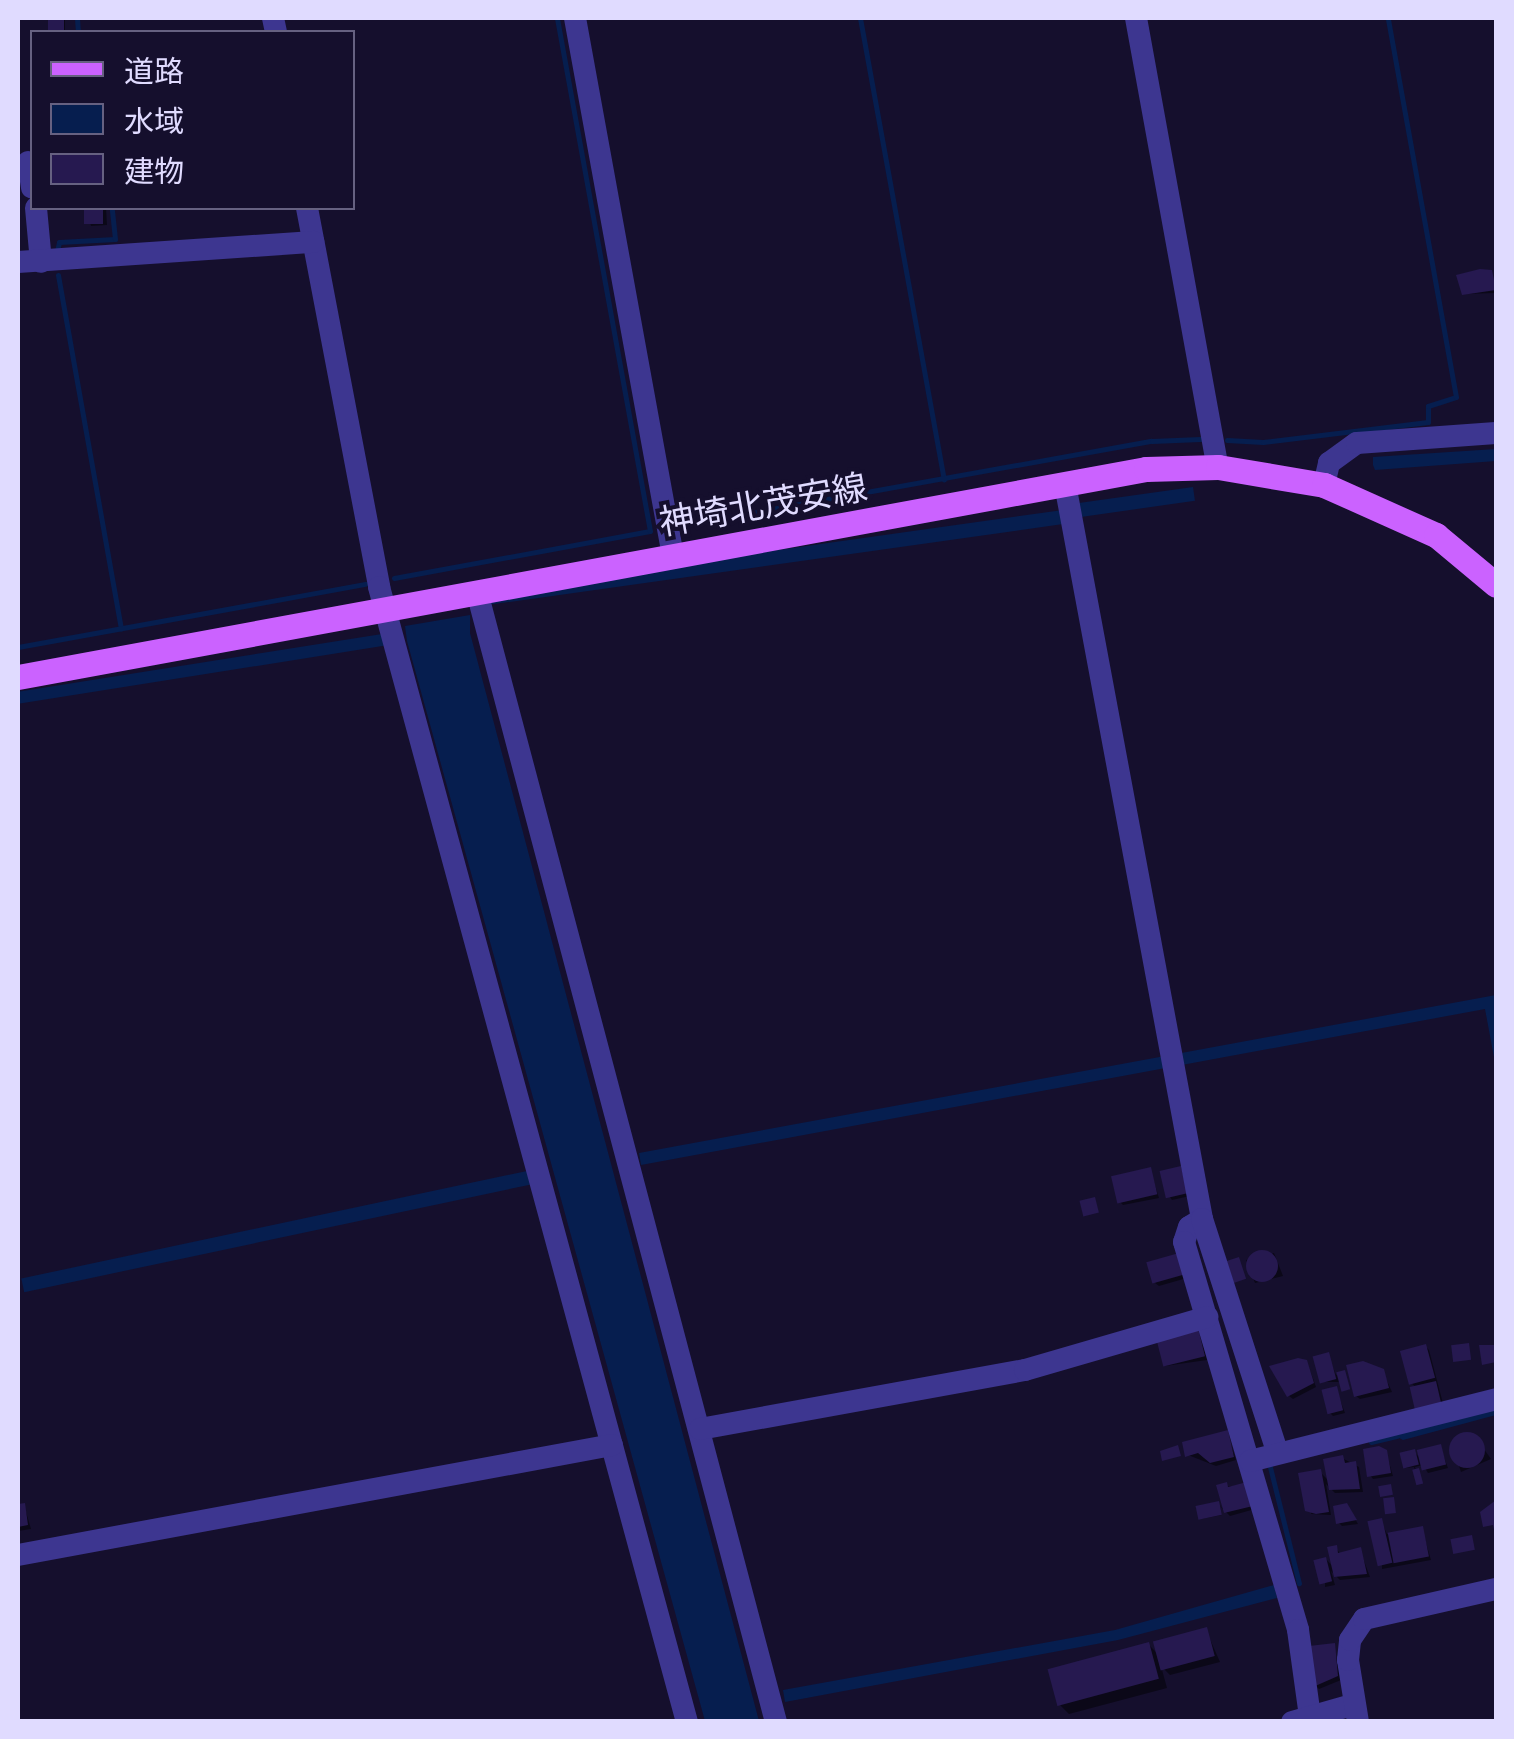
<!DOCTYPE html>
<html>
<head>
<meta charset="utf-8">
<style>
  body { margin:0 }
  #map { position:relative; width:1514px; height:1739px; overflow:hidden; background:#150f2d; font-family:Inter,"Noto Sans JP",sans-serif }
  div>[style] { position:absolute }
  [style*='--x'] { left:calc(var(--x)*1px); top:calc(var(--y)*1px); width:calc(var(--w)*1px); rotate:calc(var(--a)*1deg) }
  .water>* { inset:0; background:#061e4f; transform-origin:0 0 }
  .shadow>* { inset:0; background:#0007; transform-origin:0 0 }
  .stream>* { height:5px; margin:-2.5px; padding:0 2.5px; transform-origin:2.5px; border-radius:2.5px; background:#061e4f }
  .building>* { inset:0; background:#261950; transform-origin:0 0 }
  .round { border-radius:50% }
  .minor>* { height:22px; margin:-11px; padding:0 11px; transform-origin:11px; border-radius:11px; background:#3d3690 }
  .major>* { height:25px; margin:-12.5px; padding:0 12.5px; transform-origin:12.5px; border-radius:12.5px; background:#cb62ff }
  span { translate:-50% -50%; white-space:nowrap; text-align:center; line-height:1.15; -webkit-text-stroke:8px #150f2d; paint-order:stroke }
  .street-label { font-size:35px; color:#e0dbff }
  .frame { position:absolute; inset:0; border:20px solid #e0dbff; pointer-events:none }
  .legend { position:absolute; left:30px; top:30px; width:325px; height:180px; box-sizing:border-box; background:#150f2d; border:2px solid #666181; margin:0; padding:12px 18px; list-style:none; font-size:30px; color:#e0dbff }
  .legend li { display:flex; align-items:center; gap:20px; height:50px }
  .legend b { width:50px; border:2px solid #666181 }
</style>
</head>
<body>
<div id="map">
  <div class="water">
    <div style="clip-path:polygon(1496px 449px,1496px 461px,1375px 470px,1373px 465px,1373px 457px)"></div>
    <div style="left:1193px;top:487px;width:14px;height:117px;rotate:82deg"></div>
    <div style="left:1063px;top:510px;width:14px;height:580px;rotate:82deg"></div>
    <div style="clip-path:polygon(470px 615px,470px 633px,759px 1721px,705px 1721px,407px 641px,405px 626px)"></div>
    <div style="left:382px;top:634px;width:12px;height:370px;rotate:81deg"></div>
    <div style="clip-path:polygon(1496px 995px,1496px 1068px,1485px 1009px,641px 1165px,639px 1153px)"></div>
    <div style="left:527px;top:1171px;width:14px;height:517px;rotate:78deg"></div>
    <div style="clip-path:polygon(1496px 1409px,1496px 1415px,1403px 1440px,1394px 1435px)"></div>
    <div style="clip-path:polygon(1274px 1585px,1277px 1598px,1118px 1640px,785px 1702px,783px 1690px,1115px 1630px)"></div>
  </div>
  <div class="shadow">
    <div style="left:50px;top:18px;width:15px;height:14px"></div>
    <div style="clip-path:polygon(86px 208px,106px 208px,107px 225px,91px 226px)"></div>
    <div style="clip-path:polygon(1492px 273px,1496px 293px,1464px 294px)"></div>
    <div style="clip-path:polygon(1150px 1169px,1159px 1198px,1123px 1205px,1119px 1201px)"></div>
    <div style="clip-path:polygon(1180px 1169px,1190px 1196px,1172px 1200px,1169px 1196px)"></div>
    <div style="clip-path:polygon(1274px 1253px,1283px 1276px,1255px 1283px,1246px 1260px)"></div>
    <div style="clip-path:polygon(1178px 1256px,1187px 1278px,1159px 1286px,1155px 1283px)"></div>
    <div style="clip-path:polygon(1201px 1335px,1207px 1360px,1165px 1366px)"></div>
    <div style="clip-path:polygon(1425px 1346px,1429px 1350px,1445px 1411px,1411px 1383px)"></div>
    <div style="clip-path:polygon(1328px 1355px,1336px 1375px,1345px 1374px,1349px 1390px,1341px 1382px,1322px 1382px)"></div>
    <div style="clip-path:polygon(1307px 1362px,1316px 1387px,1293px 1399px,1289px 1396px)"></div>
    <div style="clip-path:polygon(1383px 1372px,1392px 1392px,1360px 1399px,1356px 1396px)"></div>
    <div style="clip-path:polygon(1336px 1389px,1345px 1413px,1333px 1416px,1329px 1412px)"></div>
    <div style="clip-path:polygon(1227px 1433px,1236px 1460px,1216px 1466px,1188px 1455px)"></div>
    <div style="clip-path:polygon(1474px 1435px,1491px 1459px,1461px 1472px,1451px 1441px)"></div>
    <div style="clip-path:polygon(1440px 1447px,1448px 1468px,1428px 1473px,1423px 1465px,1415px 1467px,1420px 1485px,1414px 1467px,1406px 1468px,1414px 1452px,1422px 1460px)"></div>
    <div style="clip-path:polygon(1386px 1452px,1393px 1476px,1373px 1479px,1370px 1475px)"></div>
    <div style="clip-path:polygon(1342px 1458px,1359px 1467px,1363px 1492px,1335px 1493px,1326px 1484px,1331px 1515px,1311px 1514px,1320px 1472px,1329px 1481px)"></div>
    <div style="clip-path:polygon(1246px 1485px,1255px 1509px,1230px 1516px,1220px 1506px,1222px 1515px,1201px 1519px,1218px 1504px,1226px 1511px,1220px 1487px)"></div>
    <div style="clip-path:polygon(24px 1505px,31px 1529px,18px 1531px,18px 1506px)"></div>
    <div style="clip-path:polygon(1350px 1510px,1358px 1524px,1342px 1526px,1339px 1523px)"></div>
    <div style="clip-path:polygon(1381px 1521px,1387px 1534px,1422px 1529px,1431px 1560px,1382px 1569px)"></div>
    <div style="clip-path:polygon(1336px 1548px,1341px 1555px,1360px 1550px,1370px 1577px,1340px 1580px,1331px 1571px,1335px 1585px,1325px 1587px,1326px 1559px,1334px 1568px)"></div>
    <div style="clip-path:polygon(1206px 1630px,1220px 1662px,1170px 1675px,1161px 1666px,1167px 1688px,1069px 1714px,1060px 1705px,1148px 1644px,1160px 1656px)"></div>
    <div style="clip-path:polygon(1334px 1646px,1341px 1680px,1319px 1689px,1316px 1686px)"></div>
  </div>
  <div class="stream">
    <div style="--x:77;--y:18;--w:14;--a:86"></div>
    <div style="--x:860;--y:18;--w:469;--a:79.7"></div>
    <div style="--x:57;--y:251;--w:9;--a:-77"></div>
    <div style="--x:59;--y:242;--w:56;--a:-3.1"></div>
    <div style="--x:115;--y:239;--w:31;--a:-96"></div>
    <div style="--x:58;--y:275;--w:359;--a:79.9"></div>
    <div style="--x:1227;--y:440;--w:36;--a:3"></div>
    <div style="--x:1263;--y:442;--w:166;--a:-6.9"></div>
    <div style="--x:1428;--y:422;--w:16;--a:-90"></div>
    <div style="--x:1428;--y:406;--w:29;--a:-18"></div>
    <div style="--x:1456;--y:397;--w:385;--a:-100.2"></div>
    <div style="--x:683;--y:525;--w:476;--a:-10.2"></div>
    <div style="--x:1152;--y:441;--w:48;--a:-2.4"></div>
    <div style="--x:394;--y:578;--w:260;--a:-10.4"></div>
    <div style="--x:650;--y:531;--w:521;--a:-100.28"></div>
    <div style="--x:18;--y:647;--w:353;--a:-10.3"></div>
    <div style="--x:1371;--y:1442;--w:27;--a:-13"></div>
    <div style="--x:1269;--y:1463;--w:124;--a:76"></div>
  </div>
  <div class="building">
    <div style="left:48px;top:18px;width:16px;height:14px"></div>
    <div style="left:84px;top:208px;width:19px;height:16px"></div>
    <div style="clip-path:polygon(1480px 269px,1492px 270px,1496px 290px,1462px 295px,1456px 275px)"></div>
    <div style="left:1181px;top:1166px;width:28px;height:22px;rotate:77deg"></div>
    <div style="left:1151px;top:1167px;width:28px;height:41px;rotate:77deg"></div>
    <div style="left:1095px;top:1197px;width:16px;height:16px;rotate:76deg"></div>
    <div class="round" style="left:1246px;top:1250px;width:32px;height:32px"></div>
    <div style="left:1179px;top:1253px;width:22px;height:34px;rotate:74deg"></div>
    <div style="left:1239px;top:1257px;width:23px;height:13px;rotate:72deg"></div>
    <div style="left:1198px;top:1328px;width:29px;height:43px;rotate:76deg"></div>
    <div style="left:1469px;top:1343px;width:17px;height:18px;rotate:83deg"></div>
    <div style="left:1426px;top:1344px;width:35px;height:27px;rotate:75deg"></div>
    <div style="clip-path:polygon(1479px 1345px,1496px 1345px,1496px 1362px,1482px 1365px)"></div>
    <div style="left:1329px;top:1352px;width:28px;height:17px;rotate:75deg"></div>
    <div style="clip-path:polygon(1298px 1358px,1307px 1360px,1314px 1383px,1287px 1397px,1269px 1366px)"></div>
    <div style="clip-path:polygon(1363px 1361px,1384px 1369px,1389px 1388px,1354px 1397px,1346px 1365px)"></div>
    <div style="left:1345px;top:1370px;width:20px;height:9px;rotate:75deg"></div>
    <div style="left:1436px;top:1381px;width:27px;height:27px;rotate:77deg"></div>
    <div style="left:1337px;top:1386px;width:25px;height:16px;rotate:76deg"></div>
    <div style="clip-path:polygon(1228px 1430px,1234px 1457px,1210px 1463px,1198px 1453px,1185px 1457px,1182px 1442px)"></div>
    <div class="round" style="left:1449px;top:1432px;width:36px;height:36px"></div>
    <div style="left:1441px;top:1444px;width:21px;height:25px;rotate:76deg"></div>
    <div style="clip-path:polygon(1178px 1445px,1181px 1456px,1162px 1461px,1160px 1451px)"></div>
    <div style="clip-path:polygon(1379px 1446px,1387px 1450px,1391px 1473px,1367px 1477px,1363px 1449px)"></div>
    <div style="left:1415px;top:1449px;width:16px;height:16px;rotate:76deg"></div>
    <div style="clip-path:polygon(1343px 1455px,1345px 1463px,1356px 1461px,1360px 1489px,1329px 1490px,1323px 1459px)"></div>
    <div style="left:1419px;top:1468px;width:16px;height:7px;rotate:75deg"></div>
    <div style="clip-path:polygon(1321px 1469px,1329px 1512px,1316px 1514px,1305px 1511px,1298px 1473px)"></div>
    <div style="clip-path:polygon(1227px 1482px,1228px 1487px,1247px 1482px,1253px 1506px,1224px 1513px,1216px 1485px)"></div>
    <div style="left:1391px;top:1484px;width:11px;height:13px;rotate:80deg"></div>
    <div style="left:1394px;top:1497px;width:16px;height:11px;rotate:83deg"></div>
    <div style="clip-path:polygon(1496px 1500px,1496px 1534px,1495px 1534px,1493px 1525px,1483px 1527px,1480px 1512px)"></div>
    <div style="left:1219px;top:1501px;width:14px;height:24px;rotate:78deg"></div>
    <div style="clip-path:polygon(25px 1503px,28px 1525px,18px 1527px,18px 1504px)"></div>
    <div style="clip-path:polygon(1347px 1503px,1357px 1520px,1336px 1524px,1333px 1506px)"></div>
    <div style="left:1382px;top:1518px;width:46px;height:15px;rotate:77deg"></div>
    <div style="left:1423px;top:1526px;width:31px;height:36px;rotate:79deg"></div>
    <div style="left:1472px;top:1535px;width:15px;height:22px;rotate:79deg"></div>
    <div style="clip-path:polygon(1337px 1545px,1338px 1553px,1361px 1547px,1367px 1574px,1334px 1577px,1327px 1547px)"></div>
    <div style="left:1326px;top:1557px;width:25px;height:13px;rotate:76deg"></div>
    <div style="left:1207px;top:1627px;width:30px;height:56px;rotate:75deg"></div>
    <div style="left:1149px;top:1642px;width:38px;height:105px;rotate:75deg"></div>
    <div style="clip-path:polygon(1335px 1643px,1338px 1676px,1313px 1687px,1309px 1646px)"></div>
  </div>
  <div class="minor">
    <div style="--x:273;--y:18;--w:14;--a:78"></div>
    <div style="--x:575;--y:18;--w:547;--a:79.68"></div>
    <div style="--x:1136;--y:18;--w:456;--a:79.7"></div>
    <div style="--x:28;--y:162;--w:26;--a:81"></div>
    <div style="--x:36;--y:208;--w:54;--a:84.7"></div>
    <div style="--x:307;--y:208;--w:386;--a:79.2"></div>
    <div style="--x:379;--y:587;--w:1176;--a:74.82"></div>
    <div style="--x:18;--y:262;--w:296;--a:-3.9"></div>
    <div style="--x:1065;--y:484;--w:748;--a:79.44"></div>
    <div style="--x:1202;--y:1219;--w:15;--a:148"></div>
    <div style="--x:1189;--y:1227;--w:16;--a:108"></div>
    <div style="--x:1184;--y:1242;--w:404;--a:73.6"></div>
    <div style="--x:1298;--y:1630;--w:88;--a:82.1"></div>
    <div style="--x:1324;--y:485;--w:23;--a:-77"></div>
    <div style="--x:1329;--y:463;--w:34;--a:-36"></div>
    <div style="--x:1357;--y:443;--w:139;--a:-4.1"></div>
    <div style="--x:477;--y:592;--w:1169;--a:75.18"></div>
    <div style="--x:1202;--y:1219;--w:244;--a:72.1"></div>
    <div style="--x:700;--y:1429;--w:330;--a:-10.3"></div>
    <div style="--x:1025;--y:1370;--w:190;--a:-16.2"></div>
    <div style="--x:1250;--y:1461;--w:254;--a:-14.1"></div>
    <div style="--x:18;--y:1555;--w:604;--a:-10.49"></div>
    <div style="--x:1292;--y:1722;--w:62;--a:-15.8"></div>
    <div style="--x:1358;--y:1722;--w:63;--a:-99.2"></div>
    <div style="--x:1348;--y:1660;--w:20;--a:-84"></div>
    <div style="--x:1350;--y:1640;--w:25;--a:-56"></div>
    <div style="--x:1364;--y:1619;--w:135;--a:-12.8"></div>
  </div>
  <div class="major">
    <div style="--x:18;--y:677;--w:1147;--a:-10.45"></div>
    <div style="--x:1146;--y:469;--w:72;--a:-1.6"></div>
    <div style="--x:1218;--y:467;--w:108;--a:9.6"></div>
    <div style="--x:1324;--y:485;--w:123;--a:24.1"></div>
    <div style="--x:1436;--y:535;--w:78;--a:39.8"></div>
  </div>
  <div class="street-label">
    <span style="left:763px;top:504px;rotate:-10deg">神埼北茂安線</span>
  </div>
  <div class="frame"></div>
  <ul class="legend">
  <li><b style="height:12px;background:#cb62ff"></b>道路</li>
  <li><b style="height:28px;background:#061e4f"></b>水域</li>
  <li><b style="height:28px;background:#261950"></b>建物</li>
  </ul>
</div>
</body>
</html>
